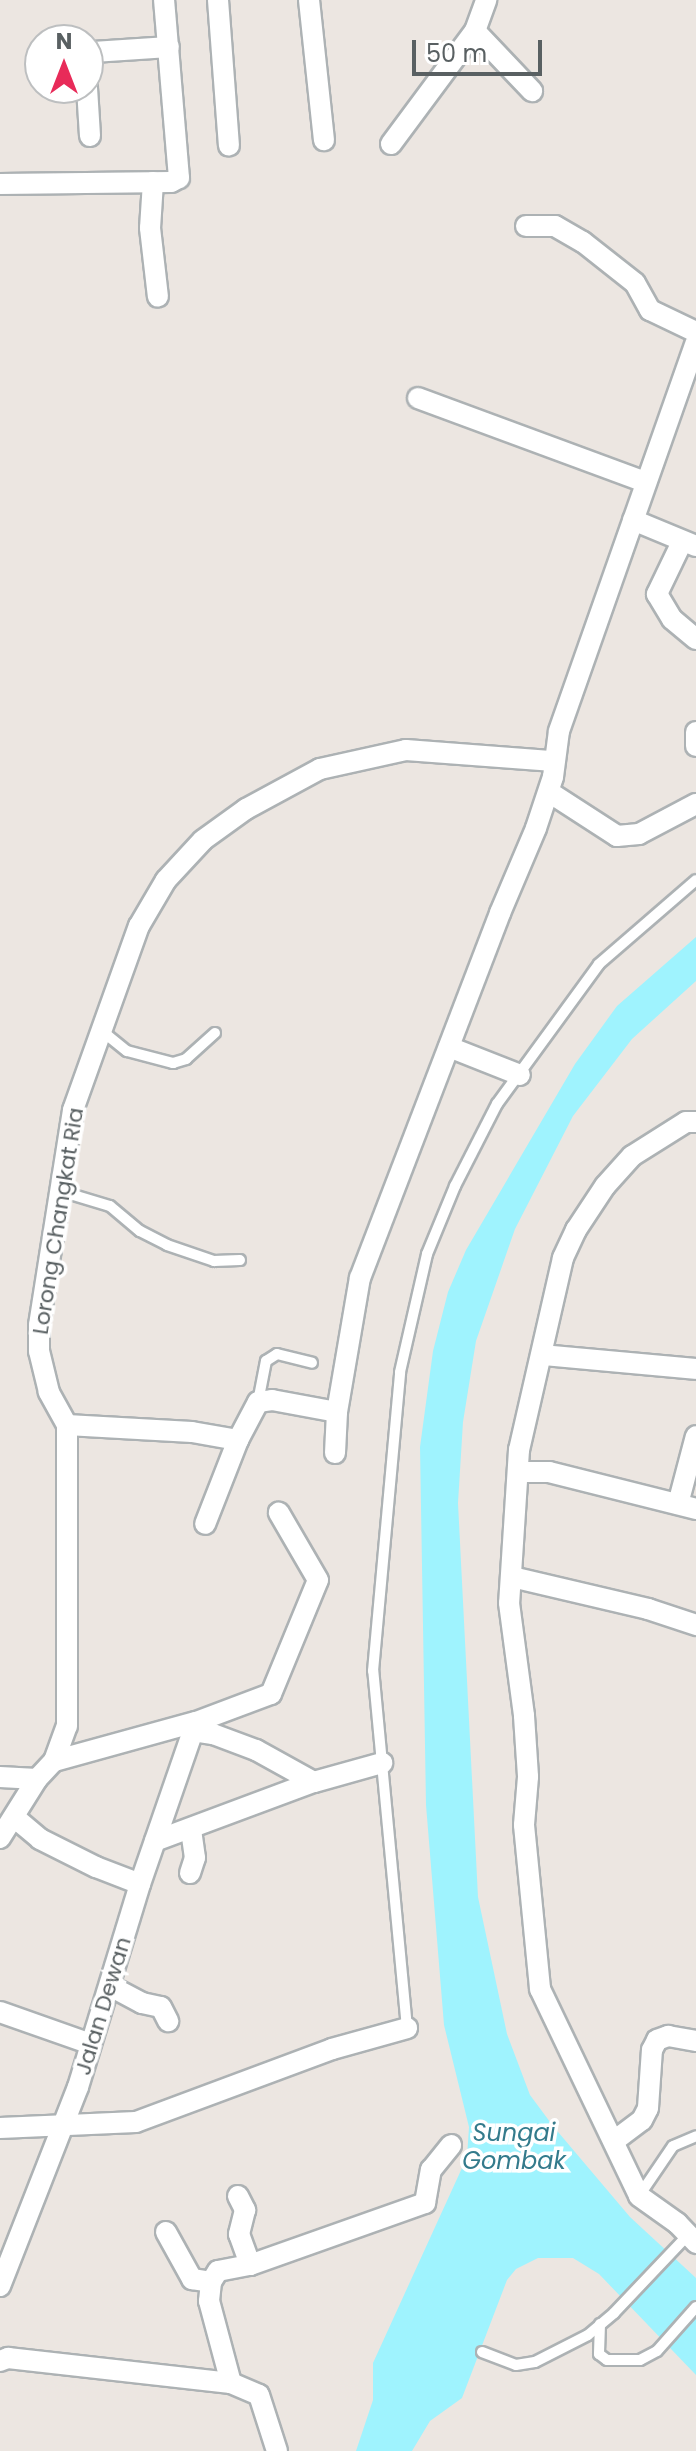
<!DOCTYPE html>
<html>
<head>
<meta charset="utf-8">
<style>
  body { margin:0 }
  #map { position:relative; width:696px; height:2451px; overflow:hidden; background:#ece6e1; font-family:Poppins,sans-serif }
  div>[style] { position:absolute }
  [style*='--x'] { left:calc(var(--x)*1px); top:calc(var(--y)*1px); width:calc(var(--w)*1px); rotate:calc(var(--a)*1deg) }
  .water>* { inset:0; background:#9ff3fe }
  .roads { filter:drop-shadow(2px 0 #adb2b4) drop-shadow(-2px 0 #adb2b4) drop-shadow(0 2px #adb2b4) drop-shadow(0 -2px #adb2b4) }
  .service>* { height:10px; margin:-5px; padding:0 5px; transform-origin:5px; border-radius:5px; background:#fff }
  .minor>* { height:20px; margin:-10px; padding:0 10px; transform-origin:10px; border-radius:10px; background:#fff }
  span { translate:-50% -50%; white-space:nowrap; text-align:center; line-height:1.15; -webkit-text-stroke:7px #fff; paint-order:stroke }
  .street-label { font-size:22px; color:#596062 }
  .water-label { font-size:24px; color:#337b8c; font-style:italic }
  .north { position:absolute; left:24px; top:24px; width:80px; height:80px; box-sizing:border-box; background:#fff; border:2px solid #bdbfc0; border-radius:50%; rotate:0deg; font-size:22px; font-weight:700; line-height:32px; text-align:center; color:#596062 }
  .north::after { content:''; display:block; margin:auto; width:28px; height:36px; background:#e82b59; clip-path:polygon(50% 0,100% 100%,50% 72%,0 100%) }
  .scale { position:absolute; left:412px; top:40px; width:130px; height:36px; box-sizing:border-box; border:4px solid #596062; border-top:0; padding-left:10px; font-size:24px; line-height:28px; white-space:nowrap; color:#596062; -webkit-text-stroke:6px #fff; paint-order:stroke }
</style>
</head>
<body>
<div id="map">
  <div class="water">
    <div style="clip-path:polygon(696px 937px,696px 981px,632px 1039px,573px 1116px,515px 1229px,476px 1341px,463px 1422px,458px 1503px,478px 1897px,507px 2034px,530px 2095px,553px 2126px,630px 2217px,696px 2278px,696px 2375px,599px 2274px,573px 2258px,538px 2258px,516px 2269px,507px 2280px,462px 2398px,430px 2421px,412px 2451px,356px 2451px,373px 2400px,373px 2363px,467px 2157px,469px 2127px,444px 2025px,426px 1805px,420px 1447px,433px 1351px,448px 1292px,466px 1250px,575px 1064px,617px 1006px)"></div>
  </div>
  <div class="roads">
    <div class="service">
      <div style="--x:102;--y:1031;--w:32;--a:39"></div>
      <div style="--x:127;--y:1051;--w:48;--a:14.6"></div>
      <div style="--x:173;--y:1063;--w:14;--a:-17"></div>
      <div style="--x:186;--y:1059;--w:39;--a:-42"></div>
      <div style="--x:60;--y:1191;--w:52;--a:16.7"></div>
      <div style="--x:110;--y:1206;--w:39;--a:40"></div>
      <div style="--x:140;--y:1231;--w:30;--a:27"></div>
      <div style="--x:167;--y:1245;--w:50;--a:18.8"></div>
      <div style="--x:214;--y:1261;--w:26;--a:-2"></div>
      <div style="--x:258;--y:1402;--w:42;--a:-79"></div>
      <div style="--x:266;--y:1361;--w:13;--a:-32"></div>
      <div style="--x:277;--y:1354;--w:36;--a:14"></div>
      <div style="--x:407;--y:2028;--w:359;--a:-95.4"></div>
      <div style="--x:373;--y:1671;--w:300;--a:-84.8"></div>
      <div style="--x:400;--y:1372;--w:121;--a:-77.1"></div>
      <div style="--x:427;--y:1254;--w:74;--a:-67.6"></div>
      <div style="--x:455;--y:1186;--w:92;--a:-62.9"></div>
      <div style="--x:497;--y:1104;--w:173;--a:-53.9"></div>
      <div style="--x:599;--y:964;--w:128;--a:-40.9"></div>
      <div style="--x:639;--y:2196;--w:60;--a:-55.8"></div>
      <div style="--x:673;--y:2146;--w:25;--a:-23"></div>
      <div style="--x:600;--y:2324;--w:30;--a:92"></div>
      <div style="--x:599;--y:2354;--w:10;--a:37"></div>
      <div style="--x:607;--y:2360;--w:33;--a:0"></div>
      <div style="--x:640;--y:2360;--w:19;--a:-28"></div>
      <div style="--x:657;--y:2351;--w:59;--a:-48.4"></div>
      <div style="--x:482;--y:2352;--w:36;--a:21"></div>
      <div style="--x:516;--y:2365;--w:19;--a:-9"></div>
      <div style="--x:535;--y:2362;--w:59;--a:-27"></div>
      <div style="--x:588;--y:2335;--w:34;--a:-40"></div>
      <div style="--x:614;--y:2313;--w:108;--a:-46.5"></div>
    </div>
    <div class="minor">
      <div style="--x:218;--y:0;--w:146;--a:85.7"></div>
      <div style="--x:309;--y:0;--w:141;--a:83.9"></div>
      <div style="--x:475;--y:31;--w:83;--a:46.5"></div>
      <div style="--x:88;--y:60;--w:9;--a:-58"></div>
      <div style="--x:93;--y:52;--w:76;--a:-3.8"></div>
      <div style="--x:87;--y:88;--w:48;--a:86.4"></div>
      <div style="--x:391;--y:144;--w:141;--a:-53.4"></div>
      <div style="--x:475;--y:31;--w:33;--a:-70"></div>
      <div style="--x:153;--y:182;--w:46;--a:93.7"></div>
      <div style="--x:150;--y:228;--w:69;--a:83.4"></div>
      <div style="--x:0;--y:184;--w:171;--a:-0.7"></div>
      <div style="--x:171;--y:182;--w:9;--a:-27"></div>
      <div style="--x:179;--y:178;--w:179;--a:-94.8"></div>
      <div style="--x:526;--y:226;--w:29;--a:0"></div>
      <div style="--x:555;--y:226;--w:32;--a:30"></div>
      <div style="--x:583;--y:242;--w:66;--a:38.3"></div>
      <div style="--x:635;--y:283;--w:31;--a:61"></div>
      <div style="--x:650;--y:310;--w:51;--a:25.6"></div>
      <div style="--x:418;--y:398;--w:242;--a:20.3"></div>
      <div style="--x:633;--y:520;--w:68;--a:22.4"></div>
      <div style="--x:682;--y:542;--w:58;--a:115.7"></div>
      <div style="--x:657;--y:594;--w:29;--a:59"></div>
      <div style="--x:672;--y:619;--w:31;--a:40"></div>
      <div style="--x:696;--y:732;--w:14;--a:90"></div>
      <div style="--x:549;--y:792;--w:81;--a:32.9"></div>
      <div style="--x:617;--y:836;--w:22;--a:-5"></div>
      <div style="--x:639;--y:834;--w:64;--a:-27.8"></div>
      <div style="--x:449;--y:1047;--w:76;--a:21.5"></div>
      <div style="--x:696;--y:1122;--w:10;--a:180"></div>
      <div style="--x:686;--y:1122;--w:64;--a:147.8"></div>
      <div style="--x:632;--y:1156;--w:40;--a:132"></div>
      <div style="--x:605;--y:1186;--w:53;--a:123.4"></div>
      <div style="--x:576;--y:1230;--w:31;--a:115"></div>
      <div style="--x:563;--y:1258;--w:197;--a:102.9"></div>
      <div style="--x:519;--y:1450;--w:153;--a:93.7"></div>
      <div style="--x:509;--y:1603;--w:114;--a:82.4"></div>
      <div style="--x:524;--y:1716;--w:61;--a:86.2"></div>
      <div style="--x:528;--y:1777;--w:48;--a:94.8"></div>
      <div style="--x:524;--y:1825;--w:165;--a:84.4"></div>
      <div style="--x:540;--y:1989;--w:229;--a:64.4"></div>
      <div style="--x:639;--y:2196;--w:47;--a:35.4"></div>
      <div style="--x:677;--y:2223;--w:28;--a:46"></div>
      <div style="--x:543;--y:1355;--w:154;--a:5.2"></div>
      <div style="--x:67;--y:1425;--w:125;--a:3.2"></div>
      <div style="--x:192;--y:1432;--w:47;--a:9.9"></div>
      <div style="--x:238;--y:1440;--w:90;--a:111.4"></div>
      <div style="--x:238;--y:1440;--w:43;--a:-62.2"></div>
      <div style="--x:258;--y:1402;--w:14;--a:-8"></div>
      <div style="--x:272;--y:1400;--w:66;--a:10.5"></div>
      <div style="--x:335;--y:1453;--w:41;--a:-87.2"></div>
      <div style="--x:337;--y:1412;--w:136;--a:-80.3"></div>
      <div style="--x:360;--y:1278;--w:391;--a:-69"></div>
      <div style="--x:500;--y:913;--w:92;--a:-67"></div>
      <div style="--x:536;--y:828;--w:54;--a:-71.6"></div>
      <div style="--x:553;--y:777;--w:46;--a:-82.6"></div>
      <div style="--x:559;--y:731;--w:411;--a:-70.6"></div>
      <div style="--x:519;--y:1472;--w:30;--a:0"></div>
      <div style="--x:549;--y:1472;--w:152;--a:14.1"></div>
      <div style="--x:678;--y:1504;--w:70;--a:-75.2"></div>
      <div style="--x:512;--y:1577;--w:140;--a:13.2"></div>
      <div style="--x:648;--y:1609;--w:51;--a:18.4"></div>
      <div style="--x:193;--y:1731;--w:20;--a:9"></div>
      <div style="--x:213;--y:1734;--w:46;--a:20.4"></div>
      <div style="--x:256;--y:1750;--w:66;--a:28.9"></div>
      <div style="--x:54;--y:1761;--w:147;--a:-15.4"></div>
      <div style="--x:196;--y:1722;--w:80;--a:-20.5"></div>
      <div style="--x:271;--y:1694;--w:123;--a:-67.6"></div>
      <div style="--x:318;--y:1580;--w:78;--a:-120.2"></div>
      <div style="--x:0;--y:1777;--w:37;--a:3"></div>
      <div style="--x:14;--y:1817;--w:34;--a:40"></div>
      <div style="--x:40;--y:1839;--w:63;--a:26.6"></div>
      <div style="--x:96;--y:1867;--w:47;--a:21.1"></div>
      <div style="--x:0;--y:1838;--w:70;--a:-57.9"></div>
      <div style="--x:37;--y:1779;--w:25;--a:-47"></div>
      <div style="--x:54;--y:1761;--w:37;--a:-70"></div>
      <div style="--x:67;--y:1726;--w:301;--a:-90"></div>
      <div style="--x:67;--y:1425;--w:38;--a:-119"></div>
      <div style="--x:49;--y:1392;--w:42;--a:-103.7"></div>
      <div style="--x:39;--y:1351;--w:26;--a:-90"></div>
      <div style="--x:39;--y:1325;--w:218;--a:-81"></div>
      <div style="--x:73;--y:1110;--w:195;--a:-70.3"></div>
      <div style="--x:139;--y:926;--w:53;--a:-59.6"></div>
      <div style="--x:166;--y:880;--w:54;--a:-47.2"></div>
      <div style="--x:203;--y:840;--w:53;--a:-35.8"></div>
      <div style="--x:246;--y:809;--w:84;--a:-28.4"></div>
      <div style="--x:320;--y:769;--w:88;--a:-12.5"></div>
      <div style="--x:406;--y:750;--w:148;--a:4.3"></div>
      <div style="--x:155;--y:1841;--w:170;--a:-20.4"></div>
      <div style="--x:314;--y:1782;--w:71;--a:-15.6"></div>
      <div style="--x:190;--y:1873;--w:16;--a:-72"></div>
      <div style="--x:195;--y:1858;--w:30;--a:-98"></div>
      <div style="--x:110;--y:1986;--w:36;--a:28"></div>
      <div style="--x:142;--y:2003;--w:19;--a:12"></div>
      <div style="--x:161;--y:2007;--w:16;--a:63"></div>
      <div style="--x:0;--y:2012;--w:96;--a:19.4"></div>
      <div style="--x:0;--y:2128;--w:136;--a:-2.5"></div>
      <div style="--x:136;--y:2122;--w:209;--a:-20.4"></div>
      <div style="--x:332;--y:2049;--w:78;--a:-15.6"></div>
      <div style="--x:614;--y:2141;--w:35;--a:-37"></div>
      <div style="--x:642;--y:2120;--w:13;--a:-63"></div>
      <div style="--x:648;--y:2108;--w:58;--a:-86.1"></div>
      <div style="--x:652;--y:2050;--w:11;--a:-63"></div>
      <div style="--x:657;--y:2040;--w:12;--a:-20"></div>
      <div style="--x:668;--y:2036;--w:28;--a:10"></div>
      <div style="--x:238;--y:2196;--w:16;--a:63"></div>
      <div style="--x:245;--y:2210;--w:25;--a:104"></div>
      <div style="--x:239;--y:2234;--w:33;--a:70"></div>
      <div style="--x:166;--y:2232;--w:54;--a:61"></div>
      <div style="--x:192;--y:2279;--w:19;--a:9"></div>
      <div style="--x:0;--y:2286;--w:214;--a:-68.6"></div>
      <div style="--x:78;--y:2087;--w:212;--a:-73"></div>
      <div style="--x:140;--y:1884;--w:171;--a:-70.9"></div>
      <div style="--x:0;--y:2361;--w:9;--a:-21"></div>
      <div style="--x:8;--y:2358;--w:224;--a:6.4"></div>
      <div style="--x:231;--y:2383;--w:30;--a:23"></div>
      <div style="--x:259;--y:2395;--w:59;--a:72.2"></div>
      <div style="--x:231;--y:2383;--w:85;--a:-105"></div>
      <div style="--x:209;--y:2301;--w:19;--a:-84"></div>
      <div style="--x:211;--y:2282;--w:13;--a:-58"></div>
      <div style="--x:218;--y:2271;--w:33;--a:-11"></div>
      <div style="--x:250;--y:2265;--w:186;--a:-19.5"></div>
      <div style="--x:425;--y:2203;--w:34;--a:-80"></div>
      <div style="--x:431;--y:2170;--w:32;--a:-51"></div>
    </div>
  </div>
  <div class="street-label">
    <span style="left:58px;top:1221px;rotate:-81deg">Lorong Changkat Ria</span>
    <span style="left:103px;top:2006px;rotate:-73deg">Jalan Dewan</span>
  </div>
  <div class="water-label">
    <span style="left:514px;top:2147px">Sungai<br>Gombak</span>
  </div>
  <div class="north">N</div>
  <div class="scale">50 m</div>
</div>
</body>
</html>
